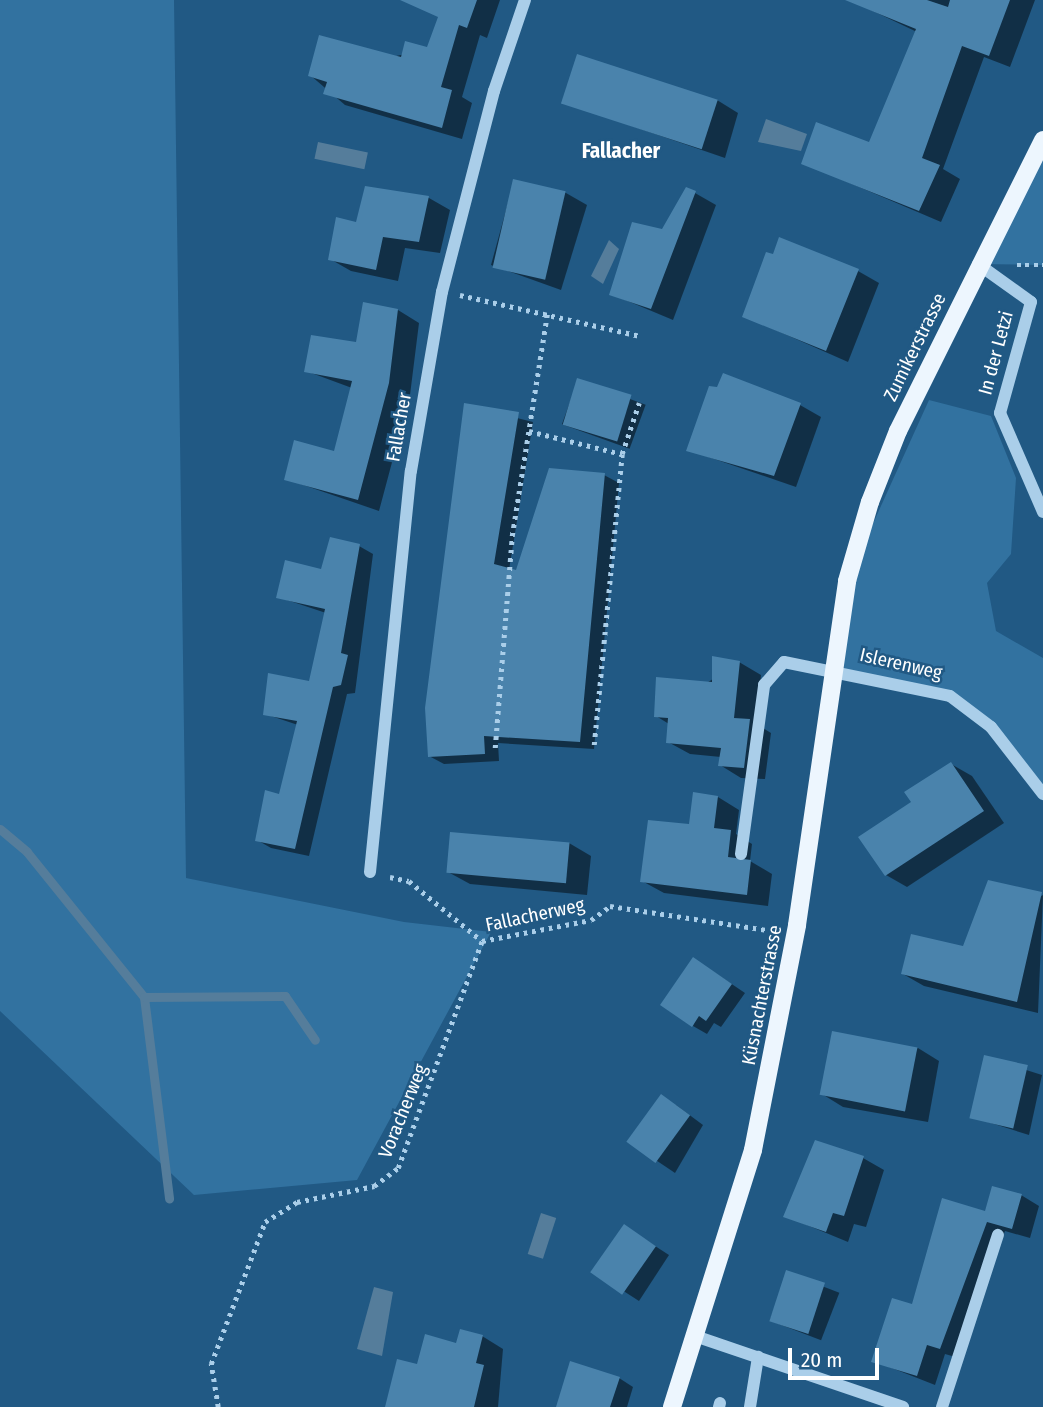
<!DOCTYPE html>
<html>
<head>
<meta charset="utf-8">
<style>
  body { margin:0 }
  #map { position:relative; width:1043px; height:1407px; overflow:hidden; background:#215984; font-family:"Fira Sans Condensed",sans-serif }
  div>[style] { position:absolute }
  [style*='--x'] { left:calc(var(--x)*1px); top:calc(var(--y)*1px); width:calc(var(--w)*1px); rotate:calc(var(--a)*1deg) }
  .green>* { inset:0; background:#3272a0 }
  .water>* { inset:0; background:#557d9b; transform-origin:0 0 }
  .shadow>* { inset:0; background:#0007; transform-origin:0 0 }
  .stream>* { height:9px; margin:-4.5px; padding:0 4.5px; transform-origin:4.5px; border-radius:4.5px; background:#557d9b }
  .building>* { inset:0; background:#4a83ac; transform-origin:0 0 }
  .path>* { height:4.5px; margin-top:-2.25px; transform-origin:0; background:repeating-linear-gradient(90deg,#aacee9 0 3.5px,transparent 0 8.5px) }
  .minor>* { height:12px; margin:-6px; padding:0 6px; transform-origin:6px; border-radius:6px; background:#aacee9 }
  .major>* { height:18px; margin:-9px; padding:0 9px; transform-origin:9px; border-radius:9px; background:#edf6fe }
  span { translate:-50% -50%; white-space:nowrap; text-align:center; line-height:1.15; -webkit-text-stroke:5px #215984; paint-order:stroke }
  .street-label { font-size:19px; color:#fff }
  .neighbourhood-label { font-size:21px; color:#fff; font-weight:700 }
  .scale { position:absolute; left:788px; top:1348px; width:91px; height:32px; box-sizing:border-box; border:4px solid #fff; border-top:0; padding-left:9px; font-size:21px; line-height:24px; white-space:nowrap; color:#fff; -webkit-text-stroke:5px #215984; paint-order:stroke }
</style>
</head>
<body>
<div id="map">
  <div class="green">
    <div style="clip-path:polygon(0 0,174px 0,186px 878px,404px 922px,491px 932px,357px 1180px,194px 1195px,0 1011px)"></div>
    <div style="clip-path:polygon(1043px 140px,1043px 265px,978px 264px)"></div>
    <div style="clip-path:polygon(929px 400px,991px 416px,1016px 478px,1011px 554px,987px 583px,996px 631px,1043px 658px,1043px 794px,991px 727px,950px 696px,833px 670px,847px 581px)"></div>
  </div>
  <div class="water">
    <div style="clip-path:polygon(766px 119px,807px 134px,801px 151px,758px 142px)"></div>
    <div style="left:318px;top:142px;width:51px;height:17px;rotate:12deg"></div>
    <div style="clip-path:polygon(609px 240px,619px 249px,603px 284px,591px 276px)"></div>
    <div style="left:541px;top:1213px;width:16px;height:43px;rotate:18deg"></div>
    <div style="clip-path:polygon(374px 1287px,393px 1292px,382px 1356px,357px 1349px)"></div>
  </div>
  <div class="shadow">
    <div style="clip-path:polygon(445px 0,500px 0,487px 38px,480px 35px,462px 97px,472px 103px,462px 139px,345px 105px,310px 75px,428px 49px)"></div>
    <div style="clip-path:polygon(850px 0,1035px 0,1010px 67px,984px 57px,943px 169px,960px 179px,941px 222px,803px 163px,870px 144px,917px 32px)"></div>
    <div style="clip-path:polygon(717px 100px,738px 113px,725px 158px,562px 102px)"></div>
    <div style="clip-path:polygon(514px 181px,566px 193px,587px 205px,561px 290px,491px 265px)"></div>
    <div style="clip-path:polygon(366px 188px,429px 198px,450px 210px,440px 253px,405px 248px,398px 281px,351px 271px,330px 259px,357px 224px)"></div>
    <div style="clip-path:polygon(695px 193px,716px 205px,673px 320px,611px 294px)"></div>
    <div style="clip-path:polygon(858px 271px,879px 283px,848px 362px,744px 316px)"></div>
    <div style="clip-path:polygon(398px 310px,419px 323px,410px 395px,379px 511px,286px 479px,335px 453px,352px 388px,306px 371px,357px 344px)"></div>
    <div style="left:578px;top:380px;width:72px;height:47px;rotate:20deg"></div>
    <div style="clip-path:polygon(466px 405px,533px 422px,509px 570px,517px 572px,604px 475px,619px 483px,594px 749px,498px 743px,499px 761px,444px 764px,429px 756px)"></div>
    <div style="clip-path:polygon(800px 405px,821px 417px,796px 487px,688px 450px)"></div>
    <div style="clip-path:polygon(359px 546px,373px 554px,355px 693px,347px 694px,309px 856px,271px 848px,257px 840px,280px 796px,298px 725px,265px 714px,311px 684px,326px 613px,278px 597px)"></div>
    <div style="clip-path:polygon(739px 662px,761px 675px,756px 724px,771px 733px,765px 779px,741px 778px,720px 765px,721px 757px,690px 754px,668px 742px,669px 724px,656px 716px)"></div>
    <div style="clip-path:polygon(951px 764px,972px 776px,1004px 823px,907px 887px,886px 875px,913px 803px)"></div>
    <div style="clip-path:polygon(718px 797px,739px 810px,736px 834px,752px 844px,750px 861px,772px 874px,768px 906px,664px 893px,642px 881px)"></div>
    <div style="clip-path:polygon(569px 843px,591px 856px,587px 895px,470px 884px,448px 872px)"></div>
    <div style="clip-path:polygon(1043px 895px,1038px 1013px,924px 986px,903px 974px,964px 948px)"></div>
    <div style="clip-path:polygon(708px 968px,745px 993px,721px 1027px,714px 1023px,707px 1034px,693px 1026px)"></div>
    <div style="clip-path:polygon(918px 1048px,939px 1061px,928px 1122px,843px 1107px,822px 1094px)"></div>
    <div style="clip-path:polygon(985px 1057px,1042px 1075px,1029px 1135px,972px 1117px)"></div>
    <div style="clip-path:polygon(676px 1105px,703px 1125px,675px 1173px,629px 1142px)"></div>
    <div style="clip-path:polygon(863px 1158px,884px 1170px,866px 1227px,854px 1224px,848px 1242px,785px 1216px)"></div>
    <div style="clip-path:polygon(1021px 1195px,1039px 1206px,1030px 1238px,1005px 1231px,959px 1358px,945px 1354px,935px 1385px,874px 1361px,987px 1213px)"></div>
    <div style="clip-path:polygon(638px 1235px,669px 1255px,639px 1301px,594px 1272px)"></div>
    <div style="left:788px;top:1273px;width:55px;height:51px;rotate:21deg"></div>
    <div style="clip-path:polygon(482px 1336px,503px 1349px,498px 1407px,387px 1407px,419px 1367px)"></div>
    <div style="clip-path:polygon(619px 1378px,633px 1387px,627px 1407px,558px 1407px)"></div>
  </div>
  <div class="stream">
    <div style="--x:0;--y:829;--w:35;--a:40"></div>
    <div style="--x:27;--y:852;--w:186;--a:51.1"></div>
    <div style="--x:144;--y:997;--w:203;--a:82.9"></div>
    <div style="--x:144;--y:997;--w:141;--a:-0.4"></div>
    <div style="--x:285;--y:996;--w:53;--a:55.7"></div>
  </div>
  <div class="building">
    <div style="clip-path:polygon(400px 0,477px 0,467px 28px,459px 25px,441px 87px,452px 90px,442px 128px,323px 94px,327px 82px,308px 76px,319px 35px,401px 57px,405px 41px,427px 47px,438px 17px)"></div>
    <div style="clip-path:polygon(845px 0,927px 0,948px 7px,950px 0,1010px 0,989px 56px,962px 46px,922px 158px,940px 165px,919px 211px,801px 164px,816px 122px,869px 142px,916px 29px)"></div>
    <div style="left:577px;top:54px;width:148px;height:52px;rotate:18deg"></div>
    <div style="left:513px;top:179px;width:54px;height:91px;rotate:13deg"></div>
    <div style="clip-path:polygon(365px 186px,429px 196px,419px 242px,383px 237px,376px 270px,328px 260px,336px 217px,356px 222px)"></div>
    <div style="clip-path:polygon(686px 187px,696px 191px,651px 309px,609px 295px,632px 222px,662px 229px)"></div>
    <div style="clip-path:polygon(779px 237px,859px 269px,826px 351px,742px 317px,766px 252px,773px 254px)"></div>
    <div style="clip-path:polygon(363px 302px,398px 309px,389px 383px,358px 500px,284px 480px,294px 440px,334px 451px,352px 381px,304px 372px,311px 335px,356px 342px)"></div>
    <div style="clip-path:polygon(723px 373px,801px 403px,774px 476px,686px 451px,709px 386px,717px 387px)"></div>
    <div style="left:577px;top:378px;width:57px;height:49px;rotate:17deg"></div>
    <div style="clip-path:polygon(464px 403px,519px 412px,494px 564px,516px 570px,549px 468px,605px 473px,580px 742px,484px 736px,485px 754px,428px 757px,425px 708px)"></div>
    <div style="clip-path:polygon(330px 537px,360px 544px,341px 653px,348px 655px,341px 685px,333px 687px,295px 849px,255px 841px,265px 790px,279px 794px,297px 721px,263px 715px,268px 673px,309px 681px,325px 609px,276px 598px,285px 560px,321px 569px)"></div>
    <div style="clip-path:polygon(712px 656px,740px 661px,734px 718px,750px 719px,744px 768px,718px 766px,721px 748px,666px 743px,668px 718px,654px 717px,656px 677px,712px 682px)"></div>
    <div style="clip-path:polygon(951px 762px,984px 811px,885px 876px,858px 837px,911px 802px,904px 792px)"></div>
    <div style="clip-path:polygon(693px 792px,718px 796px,714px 828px,731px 830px,728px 857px,751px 860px,747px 895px,640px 882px,648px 820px,689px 824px)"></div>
    <div style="left:450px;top:832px;width:120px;height:41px;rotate:5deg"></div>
    <div style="clip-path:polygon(988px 880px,1042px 892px,1017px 1002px,901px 974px,911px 934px,963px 946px)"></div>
    <div style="clip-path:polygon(693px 957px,732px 984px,706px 1021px,699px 1016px,692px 1027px,660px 1005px)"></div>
    <div style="left:832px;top:1031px;width:87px;height:65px;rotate:11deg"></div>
    <div style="left:984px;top:1055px;width:45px;height:65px;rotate:13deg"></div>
    <div style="left:661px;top:1094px;width:36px;height:59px;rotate:36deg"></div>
    <div style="clip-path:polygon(815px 1140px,864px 1156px,844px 1216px,833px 1213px,826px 1232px,783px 1217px)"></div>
    <div style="clip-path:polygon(992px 1186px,1022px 1194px,1012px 1229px,987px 1222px,940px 1349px,927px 1345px,917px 1376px,871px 1362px,892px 1298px,912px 1304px,942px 1198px,985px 1211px)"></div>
    <div style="left:624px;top:1224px;width:39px;height:59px;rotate:35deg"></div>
    <div style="left:786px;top:1270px;width:41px;height:54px;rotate:18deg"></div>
    <div style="clip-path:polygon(460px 1329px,483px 1335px,476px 1363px,484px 1365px,474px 1407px,385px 1407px,397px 1359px,417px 1364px,425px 1334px,456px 1343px)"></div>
    <div style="clip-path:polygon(570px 1361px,620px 1377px,610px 1407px,556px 1407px)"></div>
  </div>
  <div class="path">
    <div style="--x:1017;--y:265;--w:26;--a:0"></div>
    <div style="--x:460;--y:295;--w:186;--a:12.8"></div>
    <div style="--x:529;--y:431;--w:96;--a:13.9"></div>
    <div style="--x:594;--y:745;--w:292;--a:-84.5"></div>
    <div style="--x:622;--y:454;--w:54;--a:-71.6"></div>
    <div style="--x:495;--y:748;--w:213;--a:-85.4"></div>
    <div style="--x:512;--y:536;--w:225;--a:-81"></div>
    <div style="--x:390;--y:877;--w:19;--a:12"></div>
    <div style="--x:409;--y:881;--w:94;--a:39.4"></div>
    <div style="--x:482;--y:941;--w:111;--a:-10.9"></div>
    <div style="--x:591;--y:920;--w:24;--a:-36"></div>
    <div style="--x:610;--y:906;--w:166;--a:8.7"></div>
    <div style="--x:218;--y:1407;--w:44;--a:-99.2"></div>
    <div style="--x:211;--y:1364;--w:152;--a:-69.2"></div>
    <div style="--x:265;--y:1222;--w:38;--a:-32"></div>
    <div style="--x:297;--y:1202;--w:79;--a:-11.7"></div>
    <div style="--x:374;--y:1186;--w:30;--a:-37"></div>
    <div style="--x:398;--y:1168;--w:242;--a:-69.7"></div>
  </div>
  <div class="minor">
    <div style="--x:978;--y:264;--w:65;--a:35.6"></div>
    <div style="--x:1031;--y:302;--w:115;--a:105.6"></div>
    <div style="--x:1000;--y:413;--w:108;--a:66.5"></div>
    <div style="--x:741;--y:854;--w:171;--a:-82.2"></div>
    <div style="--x:764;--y:685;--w:30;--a:-49"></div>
    <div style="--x:784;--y:662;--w:169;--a:11.6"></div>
    <div style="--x:950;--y:696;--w:51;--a:37.1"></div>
    <div style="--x:991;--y:727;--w:85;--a:52.2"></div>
    <div style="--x:370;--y:872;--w:403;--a:-84.2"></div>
    <div style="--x:411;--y:471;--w:182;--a:-80.2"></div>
    <div style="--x:442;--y:292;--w:208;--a:-75.5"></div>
    <div style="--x:494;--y:91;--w:96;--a:-71.2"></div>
    <div style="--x:692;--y:1335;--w:223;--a:18.8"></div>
    <div style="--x:719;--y:1407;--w:4;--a:-76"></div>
    <div style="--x:750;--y:1407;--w:51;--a:-80.9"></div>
    <div style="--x:942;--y:1407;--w:181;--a:-72"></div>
  </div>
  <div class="major">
    <div style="--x:672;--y:1407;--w:269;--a:-72.5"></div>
    <div style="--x:753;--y:1150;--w:229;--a:-78.9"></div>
    <div style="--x:797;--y:925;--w:348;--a:-81.7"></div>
    <div style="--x:847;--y:581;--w:82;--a:-73.8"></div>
    <div style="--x:870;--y:502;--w:76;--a:-68.5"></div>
    <div style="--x:898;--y:431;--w:325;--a:-63.5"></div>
  </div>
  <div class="street-label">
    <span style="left:915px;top:347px;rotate:-64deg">Zumikerstrasse</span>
    <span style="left:996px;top:353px;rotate:-75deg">In der Letzi</span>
    <span style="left:399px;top:427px;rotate:-80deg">Fallacher</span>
    <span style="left:901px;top:664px;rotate:13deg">Islerenweg</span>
    <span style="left:535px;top:915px;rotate:-12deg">Fallacherweg</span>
    <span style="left:762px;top:995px;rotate:-79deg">Küsnachterstrasse</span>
    <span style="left:403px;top:1111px;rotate:-68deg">Voracherweg</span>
  </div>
  <div class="neighbourhood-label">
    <span style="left:621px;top:151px">Fallacher</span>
  </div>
  <div class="scale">20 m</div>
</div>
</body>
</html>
